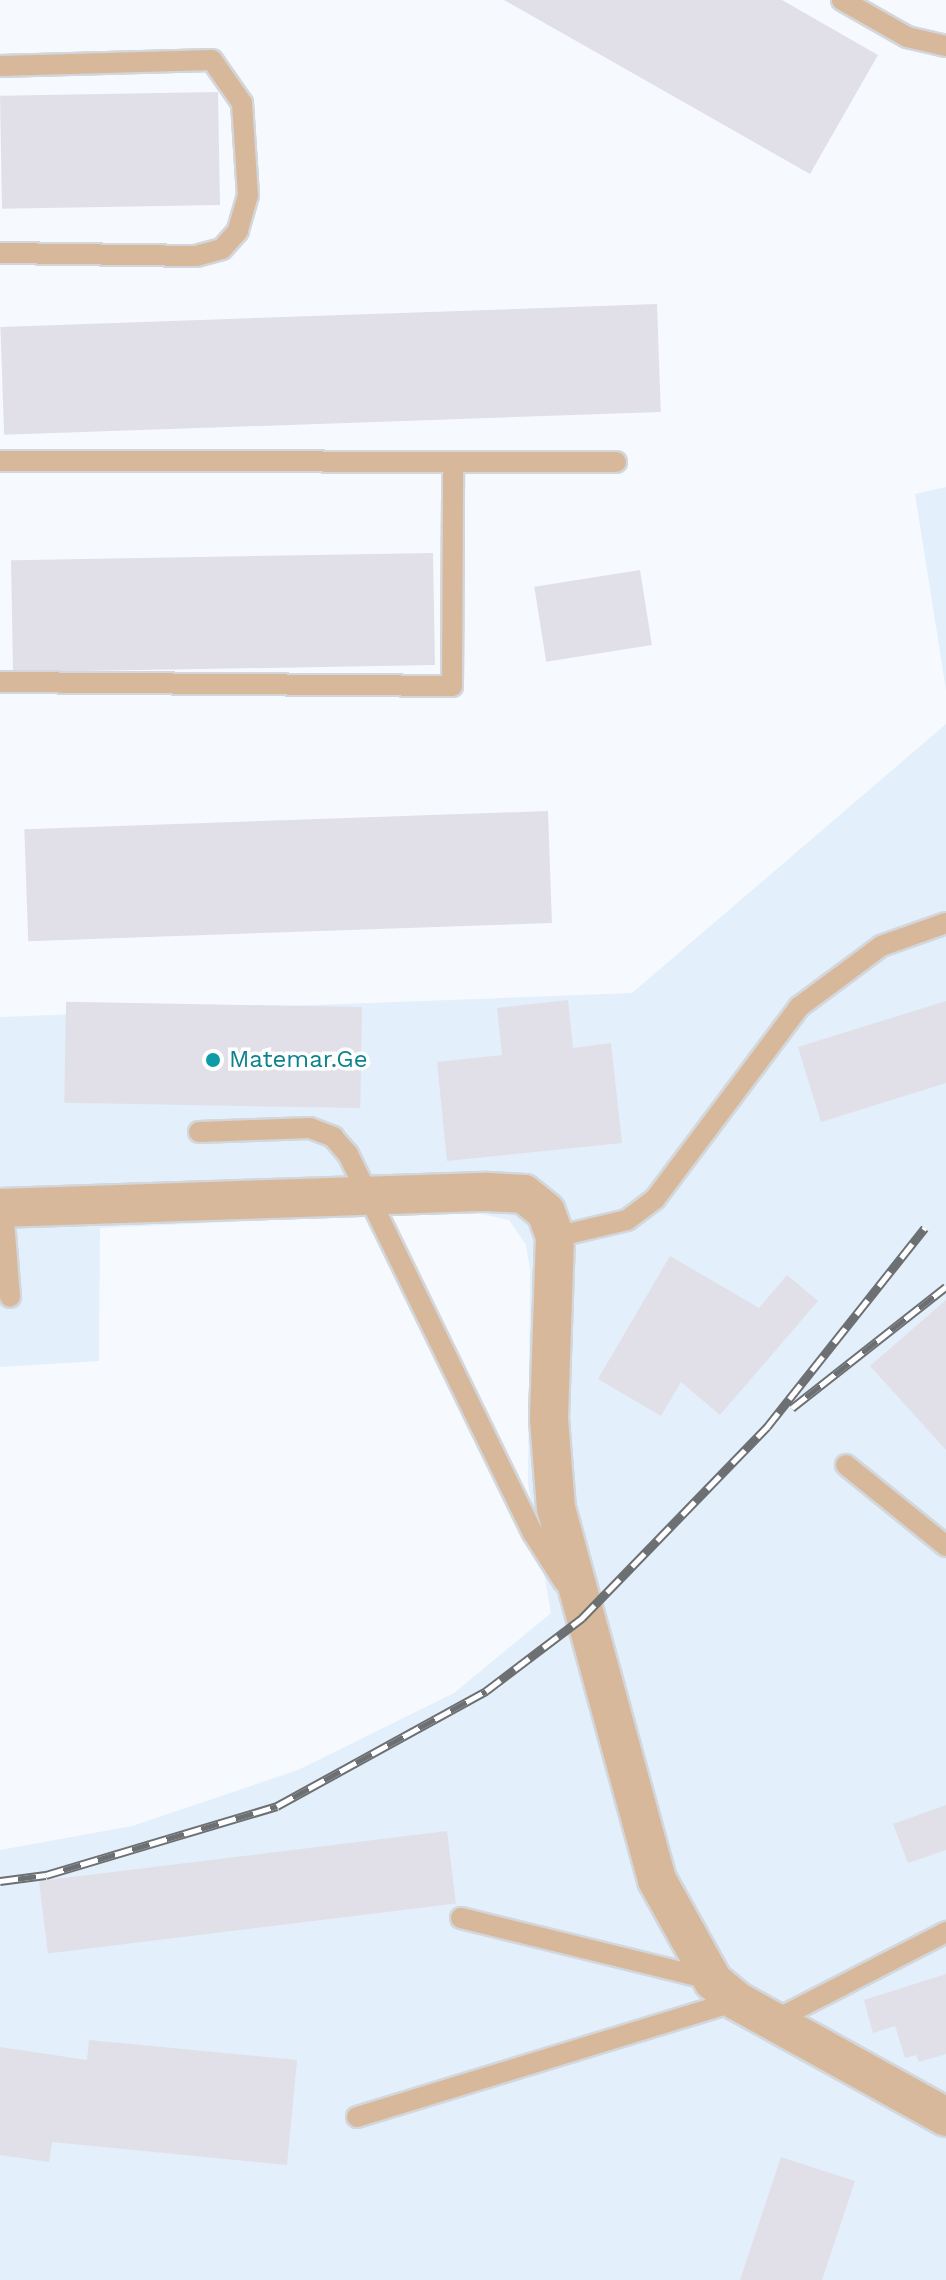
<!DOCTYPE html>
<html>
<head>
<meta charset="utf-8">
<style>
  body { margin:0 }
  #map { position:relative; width:946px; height:2280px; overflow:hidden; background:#f6fafe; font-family:"Work Sans",sans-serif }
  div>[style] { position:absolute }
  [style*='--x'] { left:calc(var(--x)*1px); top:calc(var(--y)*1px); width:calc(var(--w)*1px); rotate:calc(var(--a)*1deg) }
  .built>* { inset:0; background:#e3effb }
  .building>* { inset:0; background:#e1e0e8; transform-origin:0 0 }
  .roads { filter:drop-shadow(2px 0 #d3d7db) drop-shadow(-2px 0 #d3d7db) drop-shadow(0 2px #d3d7db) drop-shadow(0 -2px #d3d7db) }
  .service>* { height:20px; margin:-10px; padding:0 10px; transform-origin:10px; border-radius:10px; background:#d8b89b }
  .minor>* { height:38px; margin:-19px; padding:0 19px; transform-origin:19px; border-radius:19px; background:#d8b89b }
  .rail>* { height:9px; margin-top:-4.5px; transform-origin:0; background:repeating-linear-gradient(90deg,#fff 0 18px,#6d7073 0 36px); box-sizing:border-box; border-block:2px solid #6d7073 }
  .dots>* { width:22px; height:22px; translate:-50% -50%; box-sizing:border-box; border:4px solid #fff; border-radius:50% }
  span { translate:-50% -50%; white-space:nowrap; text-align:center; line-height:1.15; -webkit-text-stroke:7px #fff; paint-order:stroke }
  .culture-label { font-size:24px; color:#0d838f }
  .left { translate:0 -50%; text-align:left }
</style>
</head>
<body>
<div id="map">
  <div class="built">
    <div style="clip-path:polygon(946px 487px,946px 690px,915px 494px)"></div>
    <div style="clip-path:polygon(946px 724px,946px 2280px,0 2280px,0 1850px,132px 1826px,298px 1770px,454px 1693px,551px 1613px,528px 1484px,530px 1270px,526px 1245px,509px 1220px,467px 1211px,100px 1228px,99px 1361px,0 1367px,0 1017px,632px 993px)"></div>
  </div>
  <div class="building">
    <div style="clip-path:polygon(504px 0,782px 0,878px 55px,810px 174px)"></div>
    <div style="left:218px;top:92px;width:113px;height:218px;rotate:89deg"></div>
    <div style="left:657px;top:304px;width:108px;height:657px;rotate:88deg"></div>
    <div style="left:433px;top:553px;width:112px;height:422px;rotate:89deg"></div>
    <div style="left:640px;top:570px;width:76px;height:107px;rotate:81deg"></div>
    <div style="left:548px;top:811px;width:112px;height:524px;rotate:88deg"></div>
    <div style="clip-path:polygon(568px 1000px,573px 1048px,611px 1043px,622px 1143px,447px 1161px,437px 1062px,502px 1055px,497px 1008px)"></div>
    <div style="clip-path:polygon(946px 1001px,946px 1083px,821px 1122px,798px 1047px)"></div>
    <div style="left:362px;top:1007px;width:101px;height:296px;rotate:91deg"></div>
    <div style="clip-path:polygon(670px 1256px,759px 1308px,787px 1275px,818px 1301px,720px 1415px,681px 1382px,661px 1416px,598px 1379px)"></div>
    <div style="clip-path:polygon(946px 1300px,946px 1450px,870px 1366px)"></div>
    <div style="clip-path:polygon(946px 1805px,946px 1850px,908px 1863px,893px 1824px)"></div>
    <div style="left:447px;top:1831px;width:73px;height:411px;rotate:83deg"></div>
    <div style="clip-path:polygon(946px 1974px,946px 2054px,919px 2062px,916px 2055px,905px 2058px,895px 2026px,873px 2033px,864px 2000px)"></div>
    <div style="clip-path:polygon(89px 2040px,297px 2060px,287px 2165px,52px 2142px,49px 2162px,0 2155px,0 2047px,87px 2060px)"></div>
    <div style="clip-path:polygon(781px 2157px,855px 2181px,822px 2280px,740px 2280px)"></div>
  </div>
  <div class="roads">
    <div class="service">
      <div style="--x:842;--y:0;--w:75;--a:29.6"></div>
      <div style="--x:907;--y:37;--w:40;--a:13"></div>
      <div style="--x:0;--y:66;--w:212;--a:-1.6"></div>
      <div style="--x:212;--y:60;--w:52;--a:55.1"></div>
      <div style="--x:242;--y:103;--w:92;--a:86.3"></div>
      <div style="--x:248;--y:195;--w:37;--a:106"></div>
      <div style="--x:238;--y:231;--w:24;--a:132"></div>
      <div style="--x:222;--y:249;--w:27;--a:165"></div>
      <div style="--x:196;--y:256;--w:196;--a:-179.1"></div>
      <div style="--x:0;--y:461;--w:616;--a:0.09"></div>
      <div style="--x:0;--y:682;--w:452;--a:0.5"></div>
      <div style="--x:452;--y:686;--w:224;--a:-89.7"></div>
      <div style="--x:199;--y:1132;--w:111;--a:-2.1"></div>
      <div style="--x:310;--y:1128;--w:25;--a:21"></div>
      <div style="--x:333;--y:1137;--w:23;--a:49"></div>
      <div style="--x:348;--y:1154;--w:422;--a:64"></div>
      <div style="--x:533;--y:1533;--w:58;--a:57.7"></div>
      <div style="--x:3;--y:1208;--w:89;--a:85.5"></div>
      <div style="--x:555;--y:1237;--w:74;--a:-13.3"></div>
      <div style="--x:627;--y:1220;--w:35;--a:-37"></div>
      <div style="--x:655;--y:1199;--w:240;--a:-53.1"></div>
      <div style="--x:799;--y:1007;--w:102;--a:-36.6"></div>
      <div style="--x:881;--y:946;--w:69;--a:-19.5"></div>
      <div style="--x:846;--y:1465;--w:129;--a:39"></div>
      <div style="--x:461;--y:1918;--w:260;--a:13.8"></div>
      <div style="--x:773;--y:2021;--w:195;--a:-27.2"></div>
      <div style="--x:357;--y:2117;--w:397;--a:-17"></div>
    </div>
    <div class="minor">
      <div style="--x:0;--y:1208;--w:488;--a:-1.9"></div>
      <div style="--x:488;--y:1192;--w:36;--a:3"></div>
      <div style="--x:524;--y:1194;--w:28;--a:39"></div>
      <div style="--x:546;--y:1212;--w:27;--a:70"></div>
      <div style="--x:555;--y:1237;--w:182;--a:91.9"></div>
      <div style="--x:549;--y:1419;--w:89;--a:85.5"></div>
      <div style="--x:556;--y:1508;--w:385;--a:74.8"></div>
      <div style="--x:657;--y:1880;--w:115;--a:61"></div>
      <div style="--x:713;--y:1981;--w:31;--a:40"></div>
      <div style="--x:737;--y:2001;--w:239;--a:29"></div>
    </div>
  </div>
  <div class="rail">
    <div style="--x:792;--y:1408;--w:196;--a:-38.2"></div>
    <div style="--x:0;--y:1881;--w:46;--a:-7.4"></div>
    <div style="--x:46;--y:1875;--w:241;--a:-16.6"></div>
    <div style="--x:277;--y:1806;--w:239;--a:-28.8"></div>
    <div style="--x:486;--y:1691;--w:121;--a:-37.2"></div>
    <div style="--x:582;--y:1618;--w:266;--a:-45.9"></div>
    <div style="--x:767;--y:1427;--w:254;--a:-51.6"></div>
  </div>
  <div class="dots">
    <div style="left:213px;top:1060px;background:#0f9aa8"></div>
  </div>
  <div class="culture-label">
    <span class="left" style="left:229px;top:1060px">Matemar.Ge</span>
  </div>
</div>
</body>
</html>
